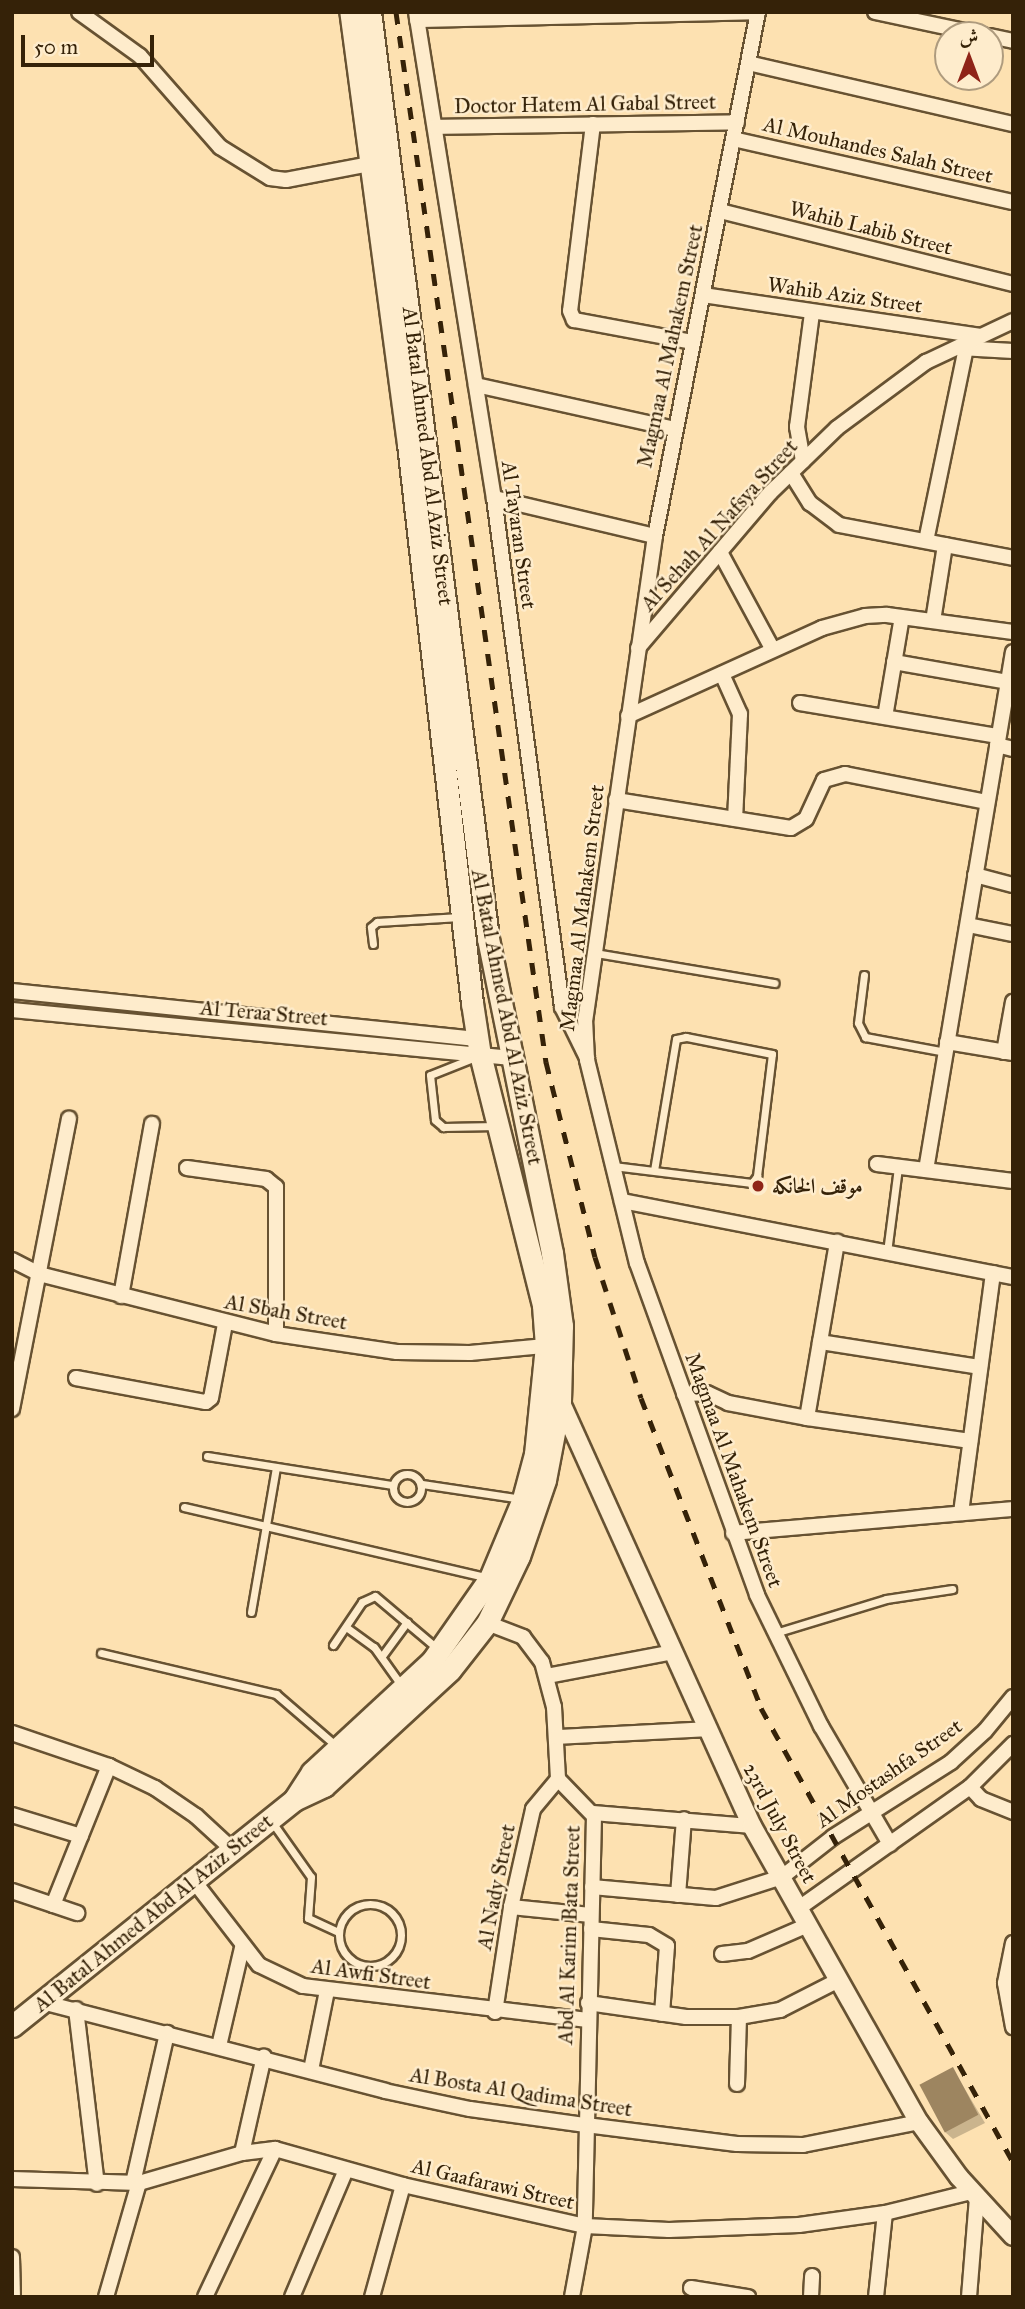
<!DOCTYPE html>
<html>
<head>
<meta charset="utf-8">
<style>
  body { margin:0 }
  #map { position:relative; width:1025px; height:2309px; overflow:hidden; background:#fde1b1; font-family:"IM FELL Great Primer",Amiri,serif }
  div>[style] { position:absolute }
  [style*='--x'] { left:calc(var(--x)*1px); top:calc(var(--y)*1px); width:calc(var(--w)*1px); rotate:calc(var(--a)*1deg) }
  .shadow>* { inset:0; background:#0003 }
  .building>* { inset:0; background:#9d8560; transform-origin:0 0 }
  .roads { filter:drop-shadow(2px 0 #675232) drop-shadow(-2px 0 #675232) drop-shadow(0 2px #675232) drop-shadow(0 -2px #675232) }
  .service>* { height:7px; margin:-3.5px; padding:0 3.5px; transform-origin:3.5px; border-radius:3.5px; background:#feeccc }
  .service>.ring { margin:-3.5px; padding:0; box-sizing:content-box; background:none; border:7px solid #feeccc; border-radius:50% }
  .minor>* { height:14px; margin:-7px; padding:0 7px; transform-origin:7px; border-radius:7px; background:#feeccc }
  .tertiary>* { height:18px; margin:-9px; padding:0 9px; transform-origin:9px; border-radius:9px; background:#feeccc }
  .secondary>* { height:21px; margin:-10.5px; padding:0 10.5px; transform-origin:10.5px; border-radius:10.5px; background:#feeccc }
  .rail>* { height:5px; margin-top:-2.5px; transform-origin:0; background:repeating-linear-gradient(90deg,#352208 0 12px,transparent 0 24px) }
  .dots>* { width:19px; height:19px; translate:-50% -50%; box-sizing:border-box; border:4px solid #feeccc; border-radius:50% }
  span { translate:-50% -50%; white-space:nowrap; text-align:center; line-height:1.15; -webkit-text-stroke:5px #feeccc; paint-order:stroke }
  .street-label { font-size:21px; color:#352208 }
  .poi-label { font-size:21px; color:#352208; font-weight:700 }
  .left { translate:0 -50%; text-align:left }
  .frame { position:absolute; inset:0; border:14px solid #352208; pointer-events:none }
  .north { position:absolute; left:934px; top:21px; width:70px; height:70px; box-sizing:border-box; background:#feeccc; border:2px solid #ae9b7e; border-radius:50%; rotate:0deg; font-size:19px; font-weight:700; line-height:28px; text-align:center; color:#352208 }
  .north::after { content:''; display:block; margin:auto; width:24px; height:32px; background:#8f2418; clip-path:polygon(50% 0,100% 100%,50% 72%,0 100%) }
  .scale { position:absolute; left:21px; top:35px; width:133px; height:32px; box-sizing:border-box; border:4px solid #352208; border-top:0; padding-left:9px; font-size:21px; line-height:24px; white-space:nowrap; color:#352208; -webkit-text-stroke:5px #feeccc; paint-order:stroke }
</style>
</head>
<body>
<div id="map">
  <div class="shadow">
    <div style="clip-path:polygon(953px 2069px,985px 2123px,953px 2139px,945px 2132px)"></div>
  </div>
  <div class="building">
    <div style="left:953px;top:2067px;width:54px;height:38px;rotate:62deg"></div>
  </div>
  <div class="roads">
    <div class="service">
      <div style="--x:373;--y:944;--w:17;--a:-97"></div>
      <div style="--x:371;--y:927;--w:8;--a:-40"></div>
      <div style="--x:377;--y:922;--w:83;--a:-3.4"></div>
      <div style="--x:595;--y:953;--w:182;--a:9.5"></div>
      <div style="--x:864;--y:975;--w:48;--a:97.1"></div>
      <div style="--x:858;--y:1023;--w:16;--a:63"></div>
      <div style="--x:865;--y:1037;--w:82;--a:10.5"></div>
      <div style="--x:473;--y:1058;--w:46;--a:158.4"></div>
      <div style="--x:430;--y:1075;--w:45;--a:83.7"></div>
      <div style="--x:435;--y:1120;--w:11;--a:41"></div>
      <div style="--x:443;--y:1127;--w:54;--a:-1.1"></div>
      <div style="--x:613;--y:1166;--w:140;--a:7"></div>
      <div style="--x:752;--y:1183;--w:9;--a:-54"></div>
      <div style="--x:757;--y:1176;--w:123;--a:-83"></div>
      <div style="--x:772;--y:1054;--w:88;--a:-168.8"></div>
      <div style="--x:686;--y:1037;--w:10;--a:169"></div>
      <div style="--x:676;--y:1039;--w:133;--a:99.5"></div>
      <div style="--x:887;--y:1252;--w:86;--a:-82.6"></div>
      <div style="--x:207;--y:1456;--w:188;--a:8.9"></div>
      <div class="ring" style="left:393px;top:1474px;width:21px;height:21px"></div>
      <div style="--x:422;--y:1484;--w:101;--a:8.5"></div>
      <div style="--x:184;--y:1507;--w:310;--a:13.1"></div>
      <div style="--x:251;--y:1612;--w:147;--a:-80.2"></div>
      <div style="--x:346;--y:1627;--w:34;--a:36"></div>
      <div style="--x:374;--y:1647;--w:47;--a:54.6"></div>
      <div style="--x:775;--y:1633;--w:116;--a:-17"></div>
      <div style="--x:886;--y:1599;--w:67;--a:-8.6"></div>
      <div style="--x:333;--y:1645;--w:52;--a:-56"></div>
      <div style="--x:362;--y:1602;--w:14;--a:-25"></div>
      <div style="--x:375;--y:1596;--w:82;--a:40.1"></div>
      <div style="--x:101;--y:1653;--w:180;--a:13.2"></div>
      <div style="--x:276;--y:1694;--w:78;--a:40.8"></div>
      <div style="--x:382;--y:1656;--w:42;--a:-53.7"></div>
      <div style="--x:272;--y:1822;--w:67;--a:54.7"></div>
      <div style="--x:311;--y:1877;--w:41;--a:94.2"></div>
      <div style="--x:308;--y:1918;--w:33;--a:25"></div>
      <div class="ring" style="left:339px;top:1904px;width:55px;height:55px"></div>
    </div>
    <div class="minor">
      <div style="--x:79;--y:12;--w:75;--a:35.8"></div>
      <div style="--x:140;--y:56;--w:121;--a:48.7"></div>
      <div style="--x:220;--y:147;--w:59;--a:31.8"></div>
      <div style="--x:270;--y:178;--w:16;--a:7"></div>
      <div style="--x:286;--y:180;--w:86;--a:-10.8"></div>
      <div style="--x:416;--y:12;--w:492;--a:80.9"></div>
      <div style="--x:494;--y:498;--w:514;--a:82.39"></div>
      <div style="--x:562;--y:1007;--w:57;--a:63.9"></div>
      <div style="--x:758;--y:12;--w:534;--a:101.12"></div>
      <div style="--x:655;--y:536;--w:488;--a:98.2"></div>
      <div style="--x:585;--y:1019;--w:41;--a:87.2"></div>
      <div style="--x:587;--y:1060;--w:209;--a:76.2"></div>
      <div style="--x:637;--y:1263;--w:353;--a:70.1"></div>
      <div style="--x:757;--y:1595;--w:146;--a:64"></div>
      <div style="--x:821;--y:1726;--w:137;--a:59.7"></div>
      <div style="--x:875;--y:12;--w:110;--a:12"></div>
      <div style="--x:417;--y:20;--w:341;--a:-1.3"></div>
      <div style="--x:990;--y:36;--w:24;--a:12"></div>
      <div style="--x:748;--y:63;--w:272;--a:13"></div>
      <div style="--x:593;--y:124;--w:188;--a:97"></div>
      <div style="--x:570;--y:311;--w:10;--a:66"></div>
      <div style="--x:574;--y:320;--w:121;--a:10.5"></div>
      <div style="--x:435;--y:127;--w:302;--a:-0.9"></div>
      <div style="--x:733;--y:139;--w:287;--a:12.7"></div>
      <div style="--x:720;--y:211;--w:302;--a:14"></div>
      <div style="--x:703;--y:295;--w:279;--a:8.4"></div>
      <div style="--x:960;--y:348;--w:53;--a:3.2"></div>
      <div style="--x:476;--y:385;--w:203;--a:12.5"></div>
      <div style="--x:803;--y:461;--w:35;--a:-100"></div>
      <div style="--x:797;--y:427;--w:115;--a:-82.5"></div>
      <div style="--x:791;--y:473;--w:36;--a:58"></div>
      <div style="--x:810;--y:503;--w:36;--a:37"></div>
      <div style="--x:839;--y:525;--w:177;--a:10.7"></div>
      <div style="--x:494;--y:498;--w:165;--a:13.3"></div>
      <div style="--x:926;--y:541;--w:197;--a:-78.3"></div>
      <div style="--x:720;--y:552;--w:111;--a:61.6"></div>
      <div style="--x:933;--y:621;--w:77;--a:-81"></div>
      <div style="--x:638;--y:648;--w:204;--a:-49.6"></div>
      <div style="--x:770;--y:493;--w:93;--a:-44.1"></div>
      <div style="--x:837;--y:428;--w:111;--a:-36.6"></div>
      <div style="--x:926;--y:362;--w:96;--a:-25.2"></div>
      <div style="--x:894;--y:662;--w:115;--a:10"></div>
      <div style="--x:722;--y:674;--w:44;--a:65.8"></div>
      <div style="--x:740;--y:714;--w:105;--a:92.7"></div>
      <div style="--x:800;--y:703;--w:201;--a:9.5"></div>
      <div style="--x:628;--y:716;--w:213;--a:-24.4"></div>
      <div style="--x:822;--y:628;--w:45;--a:-15.6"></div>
      <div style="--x:865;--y:616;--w:22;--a:-3"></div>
      <div style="--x:887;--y:615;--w:127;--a:7.7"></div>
      <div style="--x:885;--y:717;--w:101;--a:-80.4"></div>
      <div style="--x:997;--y:745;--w:16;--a:14"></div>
      <div style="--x:616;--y:800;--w:177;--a:9.1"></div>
      <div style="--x:791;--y:828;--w:17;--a:-31"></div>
      <div style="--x:806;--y:819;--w:43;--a:-65.2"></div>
      <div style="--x:824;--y:780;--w:22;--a:-16"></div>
      <div style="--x:845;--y:774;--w:145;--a:11.2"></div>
      <div style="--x:975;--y:875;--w:39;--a:15"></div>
      <div style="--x:968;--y:925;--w:46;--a:11.3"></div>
      <div style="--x:12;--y:991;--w:467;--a:5.9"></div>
      <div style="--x:12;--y:1010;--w:502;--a:5.48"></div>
      <div style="--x:947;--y:1042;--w:67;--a:9.5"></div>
      <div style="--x:1004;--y:1052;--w:51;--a:-79.8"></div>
      <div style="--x:877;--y:1164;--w:137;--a:7.1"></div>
      <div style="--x:187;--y:1168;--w:80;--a:7.9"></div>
      <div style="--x:266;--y:1179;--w:13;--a:39"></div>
      <div style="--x:276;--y:1187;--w:147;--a:90"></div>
      <div style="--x:926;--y:1170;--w:525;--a:-80.47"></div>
      <div style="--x:622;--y:1201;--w:398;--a:11"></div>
      <div style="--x:12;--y:1260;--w:30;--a:27"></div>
      <div style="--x:39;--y:1274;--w:244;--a:14.2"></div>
      <div style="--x:276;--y:1334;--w:122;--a:8.5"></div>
      <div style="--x:397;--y:1352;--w:73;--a:0.8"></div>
      <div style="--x:470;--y:1353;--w:84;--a:-5.4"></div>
      <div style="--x:121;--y:1296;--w:175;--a:-79.8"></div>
      <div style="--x:820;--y:1342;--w:162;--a:8.9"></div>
      <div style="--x:76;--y:1378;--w:132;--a:10.5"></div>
      <div style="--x:206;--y:1402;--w:6;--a:-39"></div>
      <div style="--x:211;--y:1398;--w:75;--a:-79.3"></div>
      <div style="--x:684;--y:1394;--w:23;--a:-2"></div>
      <div style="--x:707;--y:1393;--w:23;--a:25"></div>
      <div style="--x:728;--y:1403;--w:80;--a:10.8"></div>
      <div style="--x:807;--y:1418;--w:165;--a:8"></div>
      <div style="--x:12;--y:1409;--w:296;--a:-78.9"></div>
      <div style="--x:807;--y:1418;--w:179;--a:-80.3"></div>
      <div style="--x:961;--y:1513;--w:242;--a:-82.4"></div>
      <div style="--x:733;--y:1533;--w:281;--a:-4.9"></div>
      <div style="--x:487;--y:1623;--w:39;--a:21"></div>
      <div style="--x:523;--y:1637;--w:31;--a:53"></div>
      <div style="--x:542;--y:1662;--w:47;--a:75.1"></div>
      <div style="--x:554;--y:1707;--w:72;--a:86.8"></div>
      <div style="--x:558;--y:1779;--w:52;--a:45.8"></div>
      <div style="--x:594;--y:1816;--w:410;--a:91.3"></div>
      <div style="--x:585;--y:2226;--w:72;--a:100.4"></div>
      <div style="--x:547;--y:1676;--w:128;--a:-10.8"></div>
      <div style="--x:12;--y:1733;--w:102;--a:18.8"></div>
      <div style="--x:109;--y:1766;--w:51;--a:25.6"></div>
      <div style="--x:155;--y:1788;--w:50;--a:34.3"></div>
      <div style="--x:196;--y:1816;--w:50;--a:42.6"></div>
      <div style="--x:557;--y:1737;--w:151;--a:-3"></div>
      <div style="--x:970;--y:1787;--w:16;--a:47"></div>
      <div style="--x:981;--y:1799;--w:35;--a:22"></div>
      <div style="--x:593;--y:1813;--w:160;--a:4.7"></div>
      <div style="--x:12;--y:1815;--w:72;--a:16.9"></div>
      <div style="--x:194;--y:1881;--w:106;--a:52.3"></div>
      <div style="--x:259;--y:1965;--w:49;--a:25.5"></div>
      <div style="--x:303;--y:1986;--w:286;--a:6.8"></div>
      <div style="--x:592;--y:1887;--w:124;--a:5.1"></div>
      <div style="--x:716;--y:1898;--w:69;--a:-17.7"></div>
      <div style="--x:782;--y:1877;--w:65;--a:-38.1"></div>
      <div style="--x:833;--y:1837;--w:140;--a:-32.4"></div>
      <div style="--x:951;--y:1762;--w:46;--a:-42.4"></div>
      <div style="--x:985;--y:1731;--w:44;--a:-50.5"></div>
      <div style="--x:12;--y:1891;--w:69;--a:18.7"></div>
      <div style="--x:678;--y:1895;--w:76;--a:-85.5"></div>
      <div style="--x:53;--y:1905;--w:150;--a:-68.1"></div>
      <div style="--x:511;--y:1907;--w:80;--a:5.7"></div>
      <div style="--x:799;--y:1908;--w:209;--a:-35.3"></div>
      <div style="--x:970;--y:1787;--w:61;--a:-45"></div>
      <div style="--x:591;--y:1929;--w:58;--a:5.9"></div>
      <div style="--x:649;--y:1935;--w:21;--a:31"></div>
      <div style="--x:667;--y:1946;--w:68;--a:94.2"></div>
      <div style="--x:1013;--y:1943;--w:41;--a:101.3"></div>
      <div style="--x:1005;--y:1983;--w:45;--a:79.7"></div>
      <div style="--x:722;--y:1954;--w:26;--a:-7"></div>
      <div style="--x:748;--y:1951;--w:65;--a:-23.4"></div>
      <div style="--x:42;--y:2002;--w:354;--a:14.5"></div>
      <div style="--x:385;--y:2091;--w:87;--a:12"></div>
      <div style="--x:470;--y:2109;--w:117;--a:7.9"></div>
      <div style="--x:586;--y:2125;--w:152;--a:7.2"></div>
      <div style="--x:737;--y:2144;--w:66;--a:0.9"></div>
      <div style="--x:803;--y:2145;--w:118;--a:-11.2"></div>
      <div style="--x:588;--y:2003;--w:99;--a:8.1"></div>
      <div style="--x:686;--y:2017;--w:53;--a:0"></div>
      <div style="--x:739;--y:2017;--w:42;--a:-9.7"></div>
      <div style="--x:780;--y:2010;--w:66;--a:-27"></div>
      <div style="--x:76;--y:2009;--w:176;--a:83.2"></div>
      <div style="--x:495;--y:2012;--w:106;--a:-81.3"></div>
      <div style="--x:511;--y:1907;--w:100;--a:-77.3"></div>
      <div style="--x:533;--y:1809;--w:39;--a:-50"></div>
      <div style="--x:219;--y:2046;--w:101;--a:-76.8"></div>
      <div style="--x:311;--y:2070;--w:81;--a:-78.6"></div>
      <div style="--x:737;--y:2084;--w:67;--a:-88.3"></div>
      <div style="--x:242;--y:2153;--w:99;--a:-77.2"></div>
      <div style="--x:12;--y:2179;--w:127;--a:1.8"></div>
      <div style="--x:139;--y:2183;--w:107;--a:-16.2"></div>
      <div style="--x:242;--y:2153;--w:33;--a:-7"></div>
      <div style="--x:275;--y:2149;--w:133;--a:15.7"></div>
      <div style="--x:403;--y:2185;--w:187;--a:12.7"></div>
      <div style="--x:585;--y:2226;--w:84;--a:2.7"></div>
      <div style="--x:669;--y:2230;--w:130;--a:-2.2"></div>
      <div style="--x:799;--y:2225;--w:87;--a:-7.9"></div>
      <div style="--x:885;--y:2213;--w:89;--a:-13.7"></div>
      <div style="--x:133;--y:2183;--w:154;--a:-77.2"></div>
      <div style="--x:12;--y:2257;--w:40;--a:88.6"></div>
      <div style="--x:691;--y:2288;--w:58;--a:9"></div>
      <div style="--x:106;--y:2297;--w:119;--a:-73.9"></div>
      <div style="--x:205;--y:2297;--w:164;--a:-64.7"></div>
      <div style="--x:292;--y:2297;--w:138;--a:-67"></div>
      <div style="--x:372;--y:2297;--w:116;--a:-74.5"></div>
      <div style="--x:811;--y:2297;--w:21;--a:-87"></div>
      <div style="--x:876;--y:2297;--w:84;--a:-83.9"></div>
      <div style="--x:969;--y:2297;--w:99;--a:-85.4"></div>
    </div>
    <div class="tertiary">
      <div style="--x:560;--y:1401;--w:466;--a:65.7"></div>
      <div style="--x:752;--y:1826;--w:340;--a:60.6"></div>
      <div style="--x:919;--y:2122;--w:68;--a:54"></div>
      <div style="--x:959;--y:2177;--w:80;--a:47.5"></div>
    </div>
    <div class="secondary">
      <div style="--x:294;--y:1800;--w:33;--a:-57"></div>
      <div style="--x:312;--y:1772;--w:163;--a:-42.8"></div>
      <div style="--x:432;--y:1661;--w:101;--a:-55.1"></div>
      <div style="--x:490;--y:1578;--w:86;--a:-67.3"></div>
      <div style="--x:523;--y:1499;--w:47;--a:-75.1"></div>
      <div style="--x:535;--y:1454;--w:109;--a:-84.2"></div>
      <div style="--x:546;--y:1346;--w:41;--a:-94.2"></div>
      <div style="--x:543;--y:1305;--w:258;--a:-104.1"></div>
      <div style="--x:480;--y:1055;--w:53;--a:-98.7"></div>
      <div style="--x:472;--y:1003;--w:563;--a:-96.53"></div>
      <div style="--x:408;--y:444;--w:436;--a:-97.6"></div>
      <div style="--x:12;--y:2026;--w:361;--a:-38.7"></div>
      <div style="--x:294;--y:1800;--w:33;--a:-25"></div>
      <div style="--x:324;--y:1786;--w:171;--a:-42.6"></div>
      <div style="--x:450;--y:1670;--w:60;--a:-51.8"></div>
      <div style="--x:487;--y:1623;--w:74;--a:-64.5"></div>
      <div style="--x:519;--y:1556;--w:80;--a:-71.1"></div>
      <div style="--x:545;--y:1480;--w:80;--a:-79.2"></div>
      <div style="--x:560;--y:1401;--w:75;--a:-88.5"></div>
      <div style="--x:562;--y:1326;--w:74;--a:-97.8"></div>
      <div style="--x:552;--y:1253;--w:321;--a:-101.5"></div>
      <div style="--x:488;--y:938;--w:933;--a:-97.26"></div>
    </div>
  </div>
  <div class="rail">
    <div style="--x:396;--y:12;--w:1061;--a:81.87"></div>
    <div style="--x:546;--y:1062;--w:201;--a:75.9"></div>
    <div style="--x:595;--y:1257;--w:148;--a:71.9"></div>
    <div style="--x:641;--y:1398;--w:332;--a:68.8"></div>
    <div style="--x:761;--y:1708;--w:519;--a:60.97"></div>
  </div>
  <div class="dots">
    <div style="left:758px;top:1186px;background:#8f2418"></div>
  </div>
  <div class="street-label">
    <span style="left:585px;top:104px;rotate:-1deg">Doctor Hatem Al Gabal Street</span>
    <span style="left:878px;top:150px;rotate:13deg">Al Mouhandes Salah Street</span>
    <span style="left:871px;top:228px;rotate:14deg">Wahib Labib Street</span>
    <span style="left:845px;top:295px;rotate:8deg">Wahib Aziz Street</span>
    <span style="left:670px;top:346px;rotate:-78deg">Magmaa Al Mahakem Street</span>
    <span style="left:428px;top:456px;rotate:83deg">Al Batal Ahmed Abd Al Aziz Street</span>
    <span style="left:719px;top:525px;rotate:-48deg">Al Sehah Al Nafsya Street</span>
    <span style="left:519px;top:535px;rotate:82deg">Al Tayaran Street</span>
    <span style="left:582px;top:908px;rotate:-83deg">Magmaa Al Mahakem Street</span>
    <span style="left:264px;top:1013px;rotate:5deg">Al Teraa Street</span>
    <span style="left:507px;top:1017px;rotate:79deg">Al Batal Ahmed Abd Al Aziz Street</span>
    <span style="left:286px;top:1312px;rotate:10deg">Al Sbah Street</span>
    <span style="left:734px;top:1470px;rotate:70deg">Magmaa Al Mahakem Street</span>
    <span style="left:889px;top:1773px;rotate:-35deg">Al Mostashfa Street</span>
    <span style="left:780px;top:1823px;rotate:62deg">23rd July Street</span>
    <span style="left:496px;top:1887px;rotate:-79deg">Al Nady Street</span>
    <span style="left:153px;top:1913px;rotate:-39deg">Al Batal Ahmed Abd Al Aziz Street</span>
    <span style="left:569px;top:1935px;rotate:-88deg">Abd Al Karim Bata Street</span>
    <span style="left:371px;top:1974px;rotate:8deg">Al Awfi Street</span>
    <span style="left:521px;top:2092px;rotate:9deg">Al Bosta Al Qadima Street</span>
    <span style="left:493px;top:2184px;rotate:13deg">Al Gaafarawi Street</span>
  </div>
  <div class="poi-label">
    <span class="left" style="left:772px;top:1186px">موقف الخانكه</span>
  </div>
  <div class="frame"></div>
  <div class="north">ش</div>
  <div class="scale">50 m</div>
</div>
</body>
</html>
